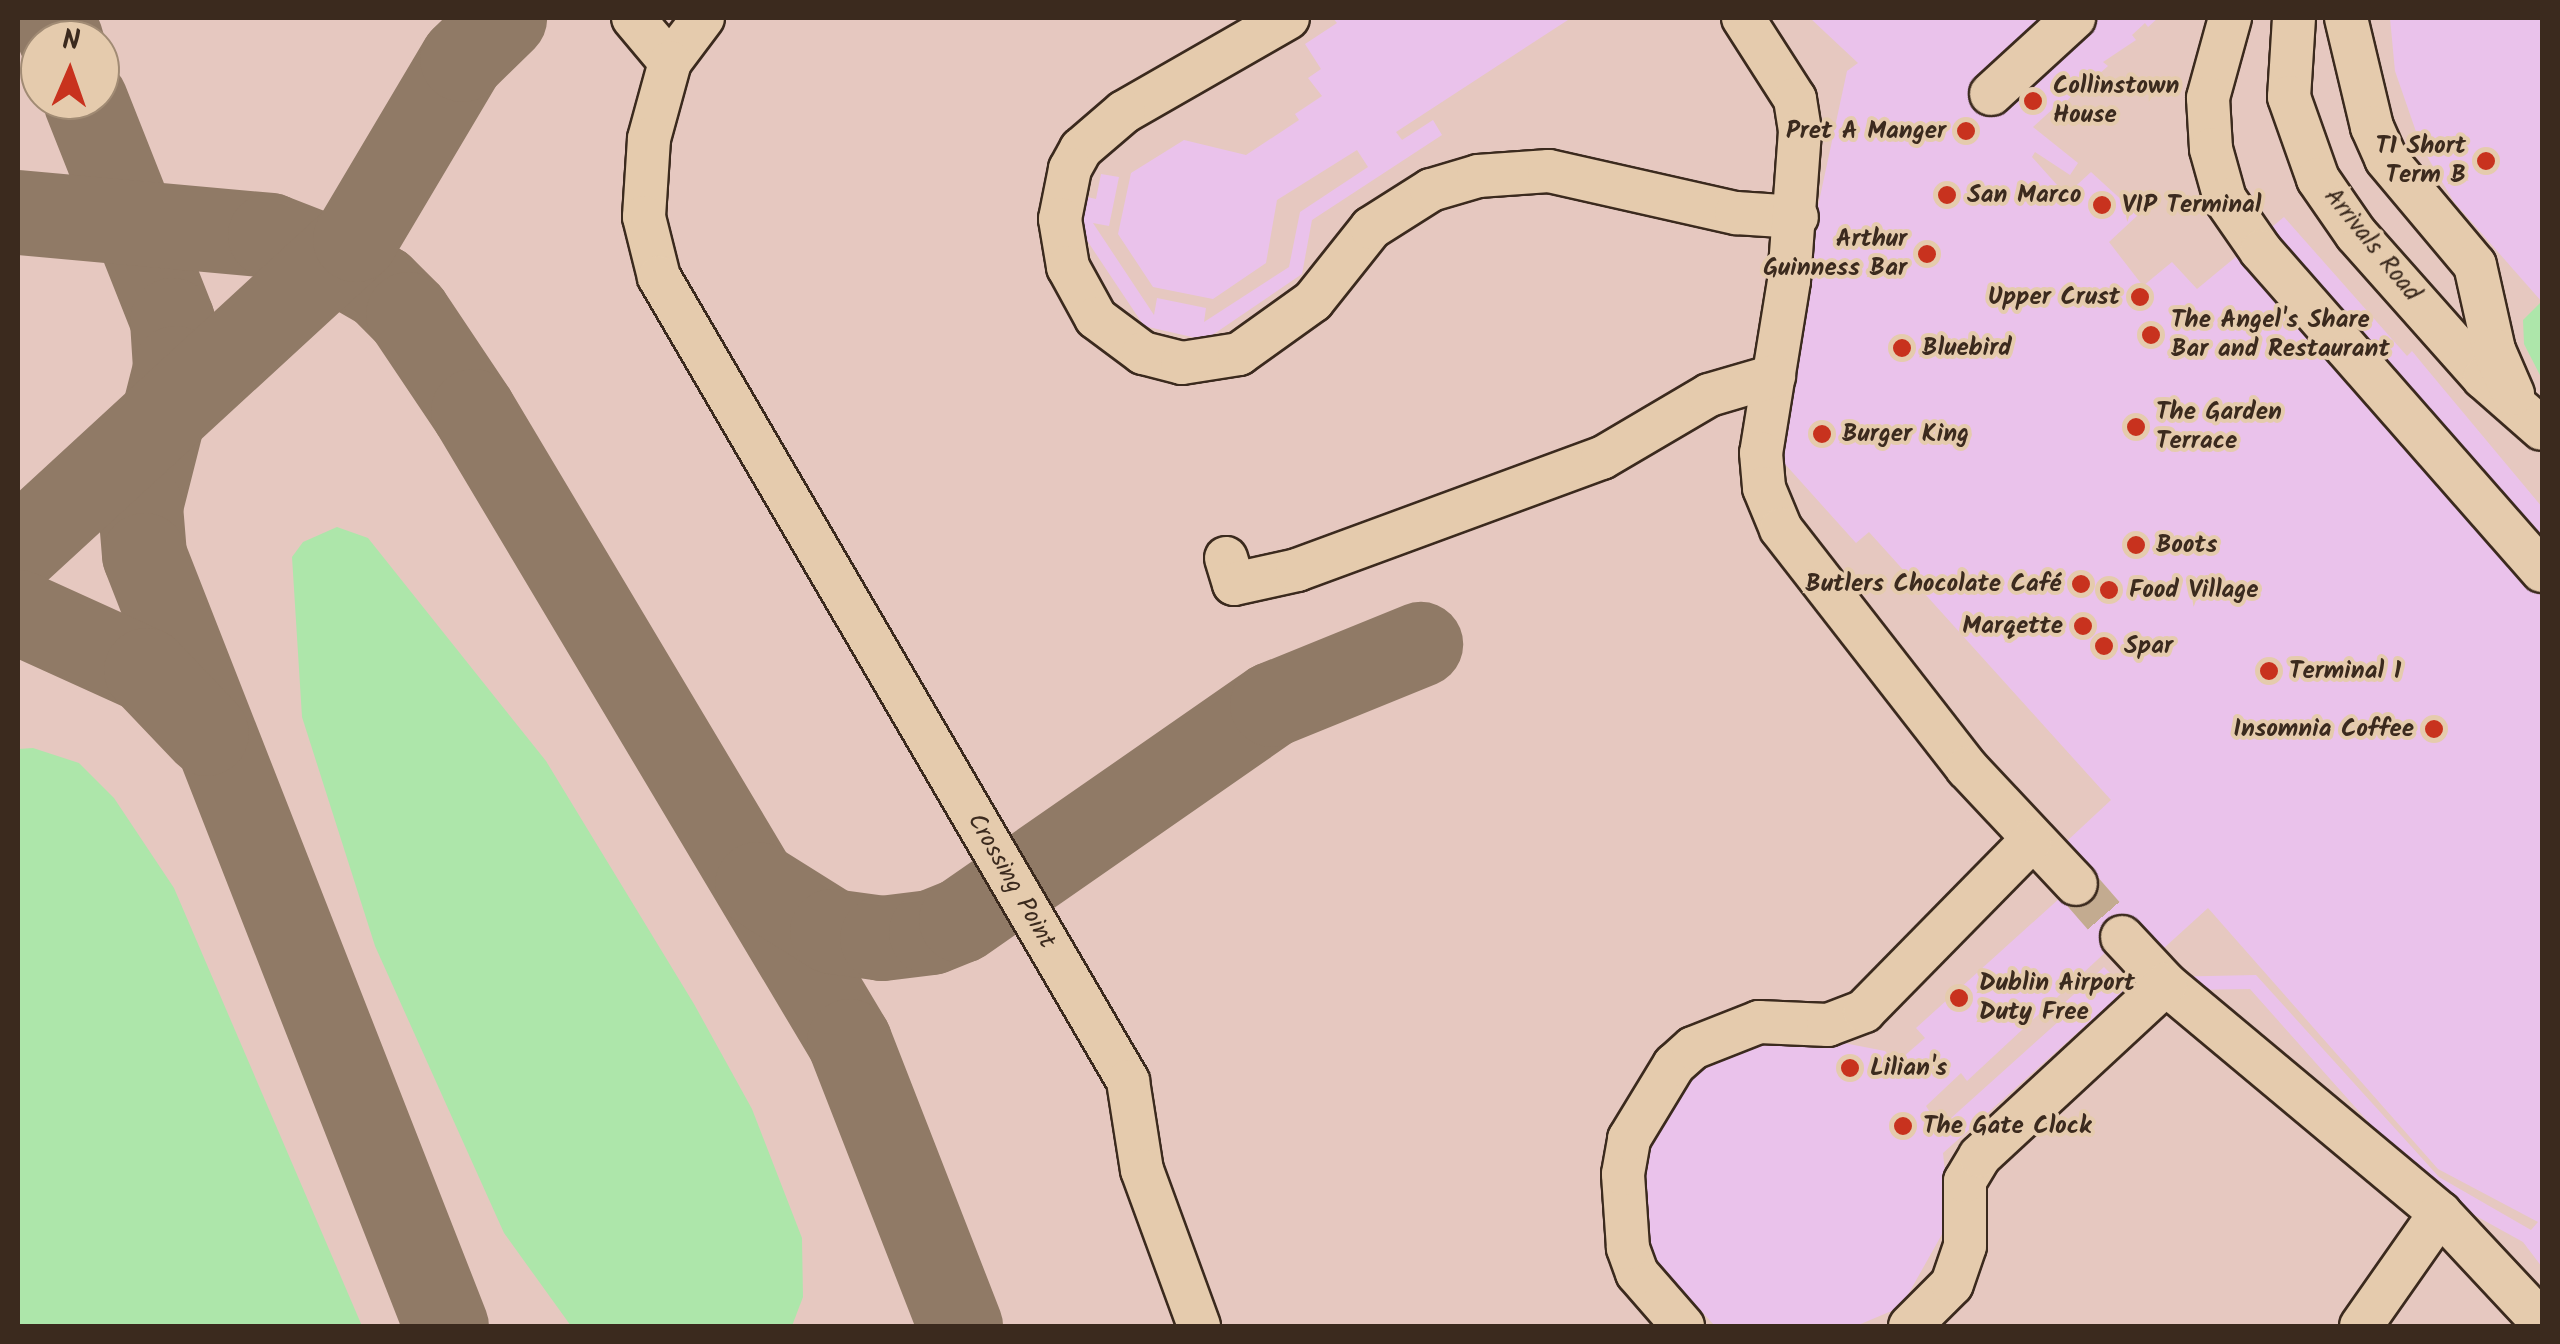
<!DOCTYPE html>
<html>
<head>
<meta charset="utf-8">
<style>
  body { margin:0 }
  #map { position:relative; width:2560px; height:1344px; overflow:hidden; background:#e5cbad; font-family:Kalam,sans-serif }
  div>[style] { position:absolute }
  [style*='--x'] { left:calc(var(--x)*1px); top:calc(var(--y)*1px); width:calc(var(--w)*1px); rotate:calc(var(--a)*1deg) }
  .built>* { inset:0; background:#e6c8c0 }
  .green>* { inset:0; background:#ade6aa }
  .taxiway>* { height:85px; margin:-42.5px; padding:0 42.5px; transform-origin:42.5px; border-radius:42.5px; background:#907a66 }
  .building>* { inset:0; background:#eac2eb }
  .minor-tunnel>* { height:42px; margin-top:-21px; transform-origin:0; background:repeating-linear-gradient(90deg,#c3ab90 0 42px,transparent 0 63px) }
  .roads { filter:drop-shadow(2px 0 #3b2a1e) drop-shadow(-2px 0 #3b2a1e) drop-shadow(0 2px #3b2a1e) drop-shadow(0 -2px #3b2a1e) }
  .minor>* { height:42px; margin:-21px; padding:0 21px; transform-origin:21px; border-radius:21px; background:#e5cbad }
  .dots>* { width:28px; height:28px; translate:-50% -50%; box-sizing:border-box; border:5px solid #e5cbad; border-radius:50% }
  span { translate:-50% -50%; white-space:nowrap; text-align:center; line-height:1.15; -webkit-text-stroke:8px #e5cbad; paint-order:stroke }
  .poi-label { font-size:25px; color:#3b2a1e; font-weight:700 }
  .left { translate:0 -50%; text-align:left }
  .right { translate:-100% -50%; text-align:right }
  .street-label { font-size:25px; color:#3b2a1e }
  .frame { position:absolute; inset:0; border:20px solid #3b2a1e; pointer-events:none }
  .north { position:absolute; left:20px; top:20px; width:100px; height:100px; box-sizing:border-box; background:#e5cbad; border:2px solid #a18b74; border-radius:50%; rotate:2deg; font-size:28px; font-weight:700; line-height:40px; text-align:center; color:#3b2a1e }
  .north::after { content:''; display:block; margin:auto; width:35px; height:45px; background:#c8321e; clip-path:polygon(50% 0,100% 100%,50% 72%,0 100%) }
</style>
</head>
<body>
<div id="map">
  <div class="built">
    <div style="clip-path:polygon(evenodd,18px 18px,2542px 18px,2542px 1326px,18px 1326px,18px 18px,40px 40px,100px 40px,100px 100px,40px 100px,40px 40px)"></div>
  </div>
  <div class="green">
    <div style="clip-path:polygon(2542px 301px,2542px 379px,2524px 344px,2523px 320px)"></div>
    <div style="clip-path:polygon(337px 527px,368px 538px,546px 761px,694px 1004px,752px 1109px,802px 1238px,803px 1297px,792px 1326px,571px 1326px,504px 1233px,375px 946px,302px 717px,292px 557px,303px 542px)"></div>
    <div style="clip-path:polygon(33px 748px,79px 763px,114px 798px,174px 888px,362px 1326px,18px 1326px,18px 749px)"></div>
  </div>
  <div class="taxiway">
    <div style="--x:52;--y:18;--w:24;--a:68"></div>
    <div style="--x:85;--y:100;--w:237;--a:68.4"></div>
    <div style="--x:172;--y:320;--w:48;--a:86.4"></div>
    <div style="--x:175;--y:368;--w:142;--a:104.2"></div>
    <div style="--x:140;--y:506;--w:49;--a:85.3"></div>
    <div style="--x:144;--y:555;--w:828;--a:68.61"></div>
    <div style="--x:18;--y:212;--w:253;--a:5.2"></div>
    <div style="--x:270;--y:235;--w:69;--a:21.3"></div>
    <div style="--x:334;--y:260;--w:54;--a:29.9"></div>
    <div style="--x:381;--y:287;--w:38;--a:45"></div>
    <div style="--x:408;--y:314;--w:117;--a:56.2"></div>
    <div style="--x:473;--y:411;--w:734;--a:59.17"></div>
    <div style="--x:849;--y:1041;--w:306;--a:68.7"></div>
    <div style="--x:18;--y:549;--w:458;--a:-42.6"></div>
    <div style="--x:355;--y:239;--w:209;--a:-59.3"></div>
    <div style="--x:462;--y:59;--w:59;--a:-44.3"></div>
    <div style="--x:18;--y:612;--w:141;--a:24.4"></div>
    <div style="--x:146;--y:670;--w:87;--a:46.4"></div>
    <div style="--x:757;--y:884;--w:89;--a:32.1"></div>
    <div style="--x:832;--y:931;--w:50;--a:8"></div>
    <div style="--x:882;--y:938;--w:49;--a:-7"></div>
    <div style="--x:931;--y:932;--w:32;--a:-22"></div>
    <div style="--x:961;--y:920;--w:379;--a:-34.8"></div>
    <div style="--x:1272;--y:704;--w:160;--a:-22.1"></div>
  </div>
  <div class="building">
    <div style="clip-path:polygon(1333px 18px,1571px 18px,1396px 132px,1402px 140px,1433px 120px,1442px 135px,1312px 220px,1302px 274px,1205px 340px,1144px 326px,1078px 227px,1083px 196px,1096px 199px,1101px 174px,1119px 177px,1109px 226px,1093px 223px,1154px 315px,1157px 298px,1206px 308px,1204px 322px,1289px 267px,1300px 212px,1368px 167px,1357px 150px,1277px 200px,1266px 263px,1213px 299px,1153px 287px,1118px 234px,1131px 173px,1184px 140px,1246px 155px,1299px 120px,1295px 114px,1322px 96px,1308px 78px,1321px 69px,1305px 44px,1337px 23px)"></div>
    <div style="clip-path:polygon(evenodd,1810px 18px,2158px 18px,2148px 27px,2145px 23px,2132px 35px,2136px 40px,2103px 62px,2108px 66px,2089px 83px,2085px 79px,2059px 111px,2055px 107px,2033px 127px,2078px 163px,2070px 175px,2035px 152px,2032px 157px,2066px 195px,2091px 172px,2138px 215px,2109px 242px,2143px 286px,2172px 262px,2197px 289px,2284px 217px,2407px 356px,2412px 351px,2426px 368px,2542px 507px,2542px 1267px,2523px 1242px,2429px 1190px,2250px 989px,2124px 991px,1943px 1153px,1950px 1220px,1901px 1307px,1856px 1326px,1715px 1326px,1648px 1253px,1637px 1154px,1686px 1069px,1777px 1030px,1885px 1051px,1896px 1063px,1925px 1038px,1916px 1028px,2093px 868px,2067px 841px,2111px 800px,1869px 532px,1856px 543px,1767px 444px,1847px 71px,1858px 63px,1810px 18px,2208px 908px,2438px 1169px,2538px 1222px,2531px 1230px,2439px 1177px,2256px 975px,2115px 978px,2104px 967px,2051px 1015px,2058px 1022px,1940px 1128px,1926px 1106px,1961px 1073px,1967px 1081px,2138px 922px,2164px 948px,2208px 908px)"></div>
    <div style="clip-path:polygon(2390px 18px,2542px 18px,2542px 302px,2454px 202px,2421px 146px,2395px 71px)"></div>
  </div>
  <div class="minor-tunnel">
    <div style="--x:2076;--y:884;--w:70;--a:49"></div>
  </div>
  <div class="roads">
    <div class="minor">
      <div style="--x:633;--y:18;--w:57;--a:49.9"></div>
      <div style="--x:703;--y:18;--w:55;--a:126.9"></div>
      <div style="--x:670;--y:62;--w:80;--a:105.3"></div>
      <div style="--x:649;--y:139;--w:78;--a:93.7"></div>
      <div style="--x:644;--y:217;--w:62;--a:76"></div>
      <div style="--x:659;--y:277;--w:931;--a:59.74"></div>
      <div style="--x:1128;--y:1081;--w:90;--a:81.1"></div>
      <div style="--x:1142;--y:1170;--w:166;--a:69.9"></div>
      <div style="--x:1288;--y:18;--w:189;--a:150.2"></div>
      <div style="--x:1124;--y:112;--w:57;--a:139.3"></div>
      <div style="--x:1081;--y:149;--w:23;--a:119"></div>
      <div style="--x:1070;--y:169;--w:51;--a:101.3"></div>
      <div style="--x:1060;--y:219;--w:49;--a:80.5"></div>
      <div style="--x:1068;--y:267;--w:58;--a:61.2"></div>
      <div style="--x:1096;--y:318;--w:59;--a:36.7"></div>
      <div style="--x:1143;--y:353;--w:40;--a:14.4"></div>
      <div style="--x:1182;--y:363;--w:58;--a:-9"></div>
      <div style="--x:1239;--y:354;--w:91;--a:-35.6"></div>
      <div style="--x:1313;--y:301;--w:93;--a:-51.5"></div>
      <div style="--x:1371;--y:228;--w:71;--a:-32.3"></div>
      <div style="--x:1431;--y:190;--w:49;--a:-16.6"></div>
      <div style="--x:1478;--y:176;--w:71;--a:-4"></div>
      <div style="--x:1549;--y:171;--w:192;--a:12.7"></div>
      <div style="--x:1736;--y:213;--w:61;--a:3.8"></div>
      <div style="--x:1743;--y:18;--w:96;--a:57.3"></div>
      <div style="--x:1795;--y:99;--w:32;--a:81"></div>
      <div style="--x:1800;--y:131;--w:150;--a:94.2"></div>
      <div style="--x:1789;--y:281;--w:174;--a:99.2"></div>
      <div style="--x:1761;--y:453;--w:35;--a:85"></div>
      <div style="--x:1764;--y:488;--w:44;--a:67.5"></div>
      <div style="--x:1781;--y:529;--w:303;--a:52.1"></div>
      <div style="--x:1967;--y:768;--w:159;--a:46.8"></div>
      <div style="--x:2230;--y:18;--w:83;--a:105.4"></div>
      <div style="--x:2208;--y:98;--w:51;--a:86.6"></div>
      <div style="--x:2211;--y:149;--w:52;--a:74.4"></div>
      <div style="--x:2225;--y:199;--w:63;--a:55.3"></div>
      <div style="--x:2261;--y:251;--w:426;--a:48.7"></div>
      <div style="--x:2294;--y:18;--w:79;--a:93.6"></div>
      <div style="--x:2289;--y:97;--w:87;--a:70.5"></div>
      <div style="--x:2318;--y:179;--w:67;--a:55.4"></div>
      <div style="--x:2356;--y:234;--w:193;--a:48.4"></div>
      <div style="--x:2484;--y:378;--w:77;--a:41.3"></div>
      <div style="--x:2346;--y:18;--w:112;--a:76.6"></div>
      <div style="--x:2372;--y:127;--w:35;--a:66"></div>
      <div style="--x:2386;--y:159;--w:138;--a:50"></div>
      <div style="--x:2475;--y:265;--w:87;--a:77.4"></div>
      <div style="--x:2494;--y:350;--w:48;--a:66.6"></div>
      <div style="--x:1991;--y:94;--w:113;--a:-42.5"></div>
      <div style="--x:1226;--y:558;--w:27;--a:73"></div>
      <div style="--x:1234;--y:584;--w:65;--a:-12.5"></div>
      <div style="--x:1297;--y:570;--w:325;--a:-20.2"></div>
      <div style="--x:1602;--y:458;--w:124;--a:-30.5"></div>
      <div style="--x:1709;--y:395;--w:68;--a:-16.3"></div>
      <div style="--x:2122;--y:937;--w:64;--a:46.9"></div>
      <div style="--x:2166;--y:984;--w:357;--a:39.9"></div>
      <div style="--x:2440;--y:1213;--w:149;--a:46.9"></div>
      <div style="--x:1683;--y:1326;--w:70;--a:-131"></div>
      <div style="--x:1637;--y:1273;--w:27;--a:-110"></div>
      <div style="--x:1628;--y:1248;--w:74;--a:-93.9"></div>
      <div style="--x:1623;--y:1174;--w:36;--a:-80"></div>
      <div style="--x:1629;--y:1139;--w:87;--a:-58.7"></div>
      <div style="--x:1674;--y:1065;--w:25;--a:-42"></div>
      <div style="--x:1693;--y:1048;--w:71;--a:-21.5"></div>
      <div style="--x:1759;--y:1022;--w:69;--a:2.5"></div>
      <div style="--x:1828;--y:1025;--w:39;--a:-21"></div>
      <div style="--x:1864;--y:1011;--w:238;--a:-45.5"></div>
      <div style="--x:1910;--y:1326;--w:59;--a:-45"></div>
      <div style="--x:1952;--y:1284;--w:40;--a:-71.1"></div>
      <div style="--x:1965;--y:1246;--w:65;--a:-90"></div>
      <div style="--x:1965;--y:1181;--w:29;--a:-59"></div>
      <div style="--x:1980;--y:1156;--w:253;--a:-42.8"></div>
      <div style="--x:2361;--y:1326;--w:138;--a:-55"></div>
    </div>
  </div>
  <div class="dots">
    <div style="left:2033px;top:101px;background:#c8321e"></div>
    <div style="left:1966px;top:131px;background:#c8321e"></div>
    <div style="left:2486px;top:161px;background:#c8321e"></div>
    <div style="left:1947px;top:195px;background:#c8321e"></div>
    <div style="left:2102px;top:205px;background:#c8321e"></div>
    <div style="left:1927px;top:254px;background:#c8321e"></div>
    <div style="left:2140px;top:297px;background:#c8321e"></div>
    <div style="left:2151px;top:335px;background:#c8321e"></div>
    <div style="left:1902px;top:348px;background:#c8321e"></div>
    <div style="left:2136px;top:427px;background:#c8321e"></div>
    <div style="left:1822px;top:434px;background:#c8321e"></div>
    <div style="left:2136px;top:545px;background:#c8321e"></div>
    <div style="left:2081px;top:584px;background:#c8321e"></div>
    <div style="left:2109px;top:590px;background:#c8321e"></div>
    <div style="left:2083px;top:626px;background:#c8321e"></div>
    <div style="left:2104px;top:646px;background:#c8321e"></div>
    <div style="left:2269px;top:671px;background:#c8321e"></div>
    <div style="left:2434px;top:729px;background:#c8321e"></div>
    <div style="left:1959px;top:998px;background:#c8321e"></div>
    <div style="left:1850px;top:1068px;background:#c8321e"></div>
    <div style="left:1903px;top:1126px;background:#c8321e"></div>
  </div>
  <div class="poi-label">
    <span class="left" style="left:2053px;top:101px">Collinstown<br>House</span>
    <span class="right" style="left:1946px;top:131px">Pret A Manger</span>
    <span class="right" style="left:2466px;top:161px">T1 Short<br>Term B</span>
    <span class="left" style="left:1967px;top:195px">San Marco</span>
    <span class="left" style="left:2122px;top:205px">VIP Terminal</span>
    <span class="right" style="left:1907px;top:254px">Arthur<br>Guinness Bar</span>
    <span class="right" style="left:2120px;top:297px">Upper Crust</span>
    <span class="left" style="left:2171px;top:335px">The Angel's Share<br>Bar and Restaurant</span>
    <span class="left" style="left:1922px;top:348px">Bluebird</span>
    <span class="left" style="left:2156px;top:427px">The Garden<br>Terrace</span>
    <span class="left" style="left:1842px;top:434px">Burger King</span>
    <span class="left" style="left:2156px;top:545px">Boots</span>
    <span class="right" style="left:2061px;top:584px">Butlers Chocolate Café</span>
    <span class="left" style="left:2129px;top:590px">Food Village</span>
    <span class="right" style="left:2063px;top:626px">Marqette</span>
    <span class="left" style="left:2124px;top:646px">Spar</span>
    <span class="left" style="left:2289px;top:671px">Terminal 1</span>
    <span class="right" style="left:2414px;top:729px">Insomnia Coffee</span>
    <span class="left" style="left:1979px;top:998px">Dublin Airport<br>Duty Free</span>
    <span class="left" style="left:1870px;top:1068px">Lilian's</span>
    <span class="left" style="left:1923px;top:1126px">The Gate Clock</span>
  </div>
  <div class="street-label">
    <span style="left:2372px;top:245px;rotate:51deg">Arrivals Road</span>
    <span style="left:1011px;top:881px;rotate:60deg">Crossing Point</span>
  </div>
  <div class="frame"></div>
  <div class="north">N</div>
</div>
</body>
</html>
